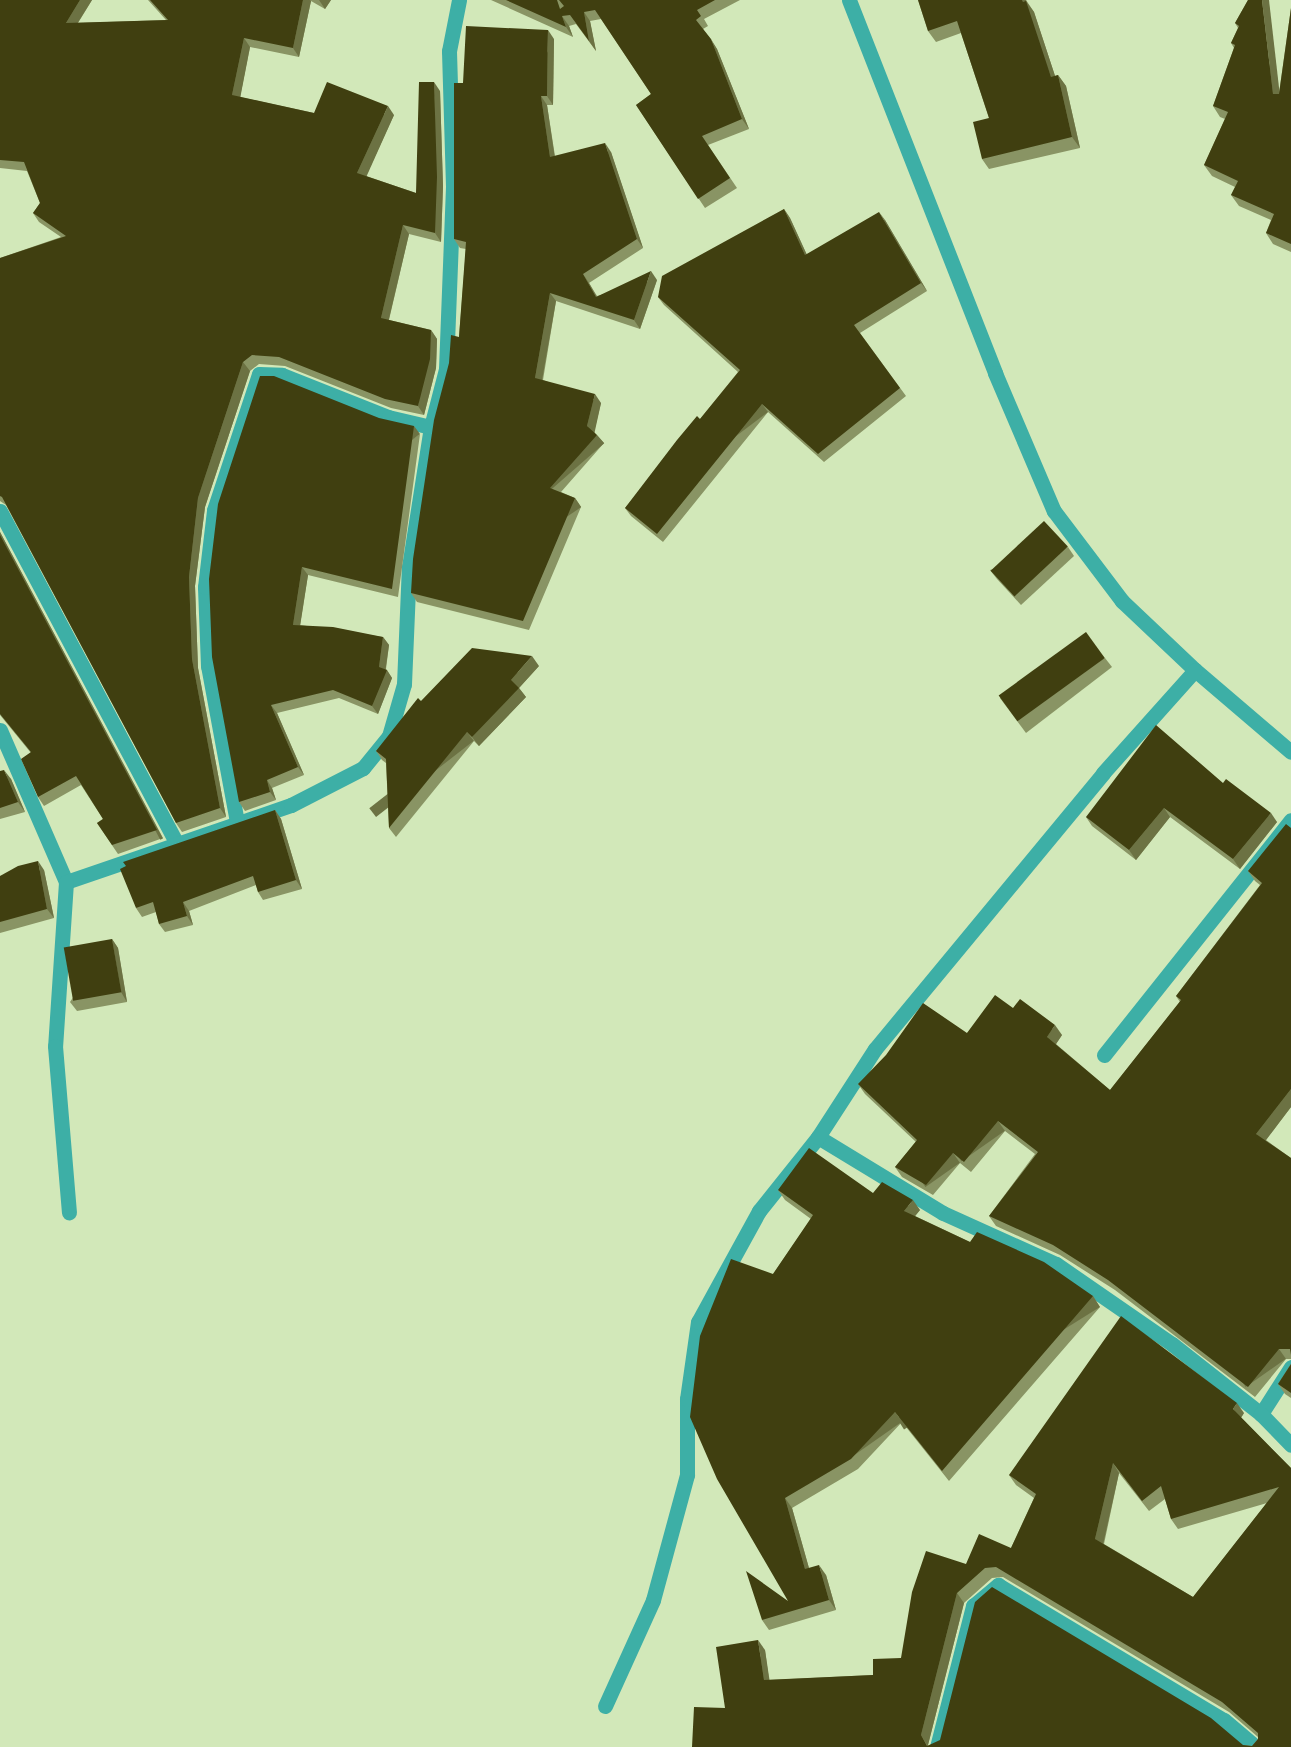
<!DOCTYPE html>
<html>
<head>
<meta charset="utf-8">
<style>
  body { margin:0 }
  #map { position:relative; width:1291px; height:1747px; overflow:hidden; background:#d2e8b9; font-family:Arial,sans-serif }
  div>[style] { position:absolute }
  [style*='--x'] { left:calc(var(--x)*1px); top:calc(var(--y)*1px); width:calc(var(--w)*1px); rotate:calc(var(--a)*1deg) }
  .minor>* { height:15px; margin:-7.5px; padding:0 7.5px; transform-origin:7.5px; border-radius:7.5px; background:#3dafa6 }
  .wall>* { inset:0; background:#899464 }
  .shaded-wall>* { inset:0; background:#6c7243; transform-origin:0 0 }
  .building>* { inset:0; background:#403f10; transform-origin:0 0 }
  span { translate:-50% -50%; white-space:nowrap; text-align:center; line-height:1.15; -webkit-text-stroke:6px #dff5c6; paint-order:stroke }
</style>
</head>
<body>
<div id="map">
  <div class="minor">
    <div style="--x:849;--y:0;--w:401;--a:68.6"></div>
    <div style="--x:995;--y:373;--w:150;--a:66.9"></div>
    <div style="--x:1054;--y:511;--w:113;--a:52.9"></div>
    <div style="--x:1122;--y:601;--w:100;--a:43.4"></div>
    <div style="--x:1195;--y:670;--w:126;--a:40.5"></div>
    <div style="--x:0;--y:511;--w:375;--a:62"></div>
    <div style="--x:0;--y:730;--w:166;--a:66.5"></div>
    <div style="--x:66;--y:882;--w:238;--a:-18.9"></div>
    <div style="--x:291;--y:805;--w:81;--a:-27.2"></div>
    <div style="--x:363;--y:768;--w:41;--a:-50.9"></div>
    <div style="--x:389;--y:736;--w:54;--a:-73.9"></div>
    <div style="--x:404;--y:684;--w:117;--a:-87.6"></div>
    <div style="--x:409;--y:567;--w:142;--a:-81.1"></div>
    <div style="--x:431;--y:427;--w:60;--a:-75.5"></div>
    <div style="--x:446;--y:369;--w:183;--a:-87.8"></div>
    <div style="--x:453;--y:186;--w:135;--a:-91.7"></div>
    <div style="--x:449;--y:51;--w:52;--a:-78.9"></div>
    <div style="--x:237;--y:822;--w:159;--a:-100.5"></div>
    <div style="--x:208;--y:666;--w:79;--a:-92.2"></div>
    <div style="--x:205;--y:587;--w:78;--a:-83.3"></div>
    <div style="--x:214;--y:510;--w:143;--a:-71.7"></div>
    <div style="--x:259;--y:374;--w:23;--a:2"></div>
    <div style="--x:282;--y:375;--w:114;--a:21.6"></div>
    <div style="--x:388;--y:417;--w:44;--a:13.1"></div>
    <div style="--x:66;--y:882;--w:164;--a:93.8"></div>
    <div style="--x:55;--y:1046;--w:167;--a:85.2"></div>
    <div style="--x:1104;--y:1055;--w:300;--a:-51.5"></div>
    <div style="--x:818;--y:1137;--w:146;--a:31.3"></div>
    <div style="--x:943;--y:1213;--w:124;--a:24.3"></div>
    <div style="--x:1056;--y:1264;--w:141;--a:34.6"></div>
    <div style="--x:1172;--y:1344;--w:113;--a:38.2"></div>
    <div style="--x:1291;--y:1367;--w:56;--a:122.6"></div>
    <div style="--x:1261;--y:1414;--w:43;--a:45.9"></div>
    <div style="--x:605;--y:1706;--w:116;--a:-65.6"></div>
    <div style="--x:653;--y:1600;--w:130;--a:-74.8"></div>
    <div style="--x:687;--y:1475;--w:76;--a:-90"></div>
    <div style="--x:687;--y:1399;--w:78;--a:-81.9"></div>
    <div style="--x:698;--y:1322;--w:127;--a:-61.2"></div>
    <div style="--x:759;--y:1211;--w:95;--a:-51.4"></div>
    <div style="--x:818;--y:1137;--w:105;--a:-57.1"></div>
    <div style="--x:875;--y:1049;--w:358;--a:-50.4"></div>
    <div style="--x:1103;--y:773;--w:138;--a:-48.2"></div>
    <div style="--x:937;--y:1747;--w:146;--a:-75.7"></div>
    <div style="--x:973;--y:1606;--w:33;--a:-40"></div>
    <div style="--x:998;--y:1585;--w:263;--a:30.9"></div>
    <div style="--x:1224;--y:1720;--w:42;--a:40.2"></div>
  </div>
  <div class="wall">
    <div style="clip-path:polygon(0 0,92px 0,78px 23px,166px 20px,148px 0,331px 0,325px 9px,311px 1px,299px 57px,250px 47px,240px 97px,314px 113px,394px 115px,366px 176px,416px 193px,440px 91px,443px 186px,441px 242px,409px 234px,389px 320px,431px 330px,437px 339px,436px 368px,424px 415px,391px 408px,285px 366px,259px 364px,250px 371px,205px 507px,195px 586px,198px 668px,226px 817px,182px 832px,176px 823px,6px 505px,0 501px,0 258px,61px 237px,39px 222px,33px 213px,40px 203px,27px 171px,0 168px)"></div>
    <div style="clip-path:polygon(491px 0,740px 0,704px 19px,708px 26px,703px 29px,717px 49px,749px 129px,708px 145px,737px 188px,705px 208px,636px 105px,651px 94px,601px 19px,590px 21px,596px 51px,576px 24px,569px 26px,573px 37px)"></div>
    <div style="clip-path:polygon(918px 0,1026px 0,1034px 12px,1055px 76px,1058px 75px,1066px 86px,1080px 148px,989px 169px,982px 159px,989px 118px,961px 33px,936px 42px,928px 31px)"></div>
    <div style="clip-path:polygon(1248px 0,1279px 93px,1291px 8px,1291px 252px,1273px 244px,1266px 233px,1271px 220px,1239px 206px,1231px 195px,1235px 187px,1212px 176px,1204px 165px,1225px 119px,1220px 117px,1213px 106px,1234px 48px,1231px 43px,1238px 28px,1235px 23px)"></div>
    <div style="clip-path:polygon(554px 39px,553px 105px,547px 105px,555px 156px,611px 152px,643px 248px,589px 283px,597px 296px,657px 280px,640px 329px,556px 301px,543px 380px,601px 403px,594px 432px,604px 443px,561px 492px,575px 498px,581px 507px,529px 630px,417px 602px,411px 593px,459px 337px,466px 249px,460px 248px,454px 239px)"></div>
    <div style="clip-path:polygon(784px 209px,790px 218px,807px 255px,885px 220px,927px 291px,860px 333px,906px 396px,824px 462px,768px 412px,663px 542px,631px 516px,625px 508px,700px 419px,738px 372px,664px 305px,658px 297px)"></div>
    <div style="clip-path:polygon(420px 434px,398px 597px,308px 575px,300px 625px,383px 637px,389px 645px,386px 669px,392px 678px,378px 714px,339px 698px,277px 713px,304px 775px,272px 788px,276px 800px,245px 811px,239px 802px,209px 579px)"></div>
    <div style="clip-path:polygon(0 532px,163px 838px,118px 854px,97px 823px,103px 819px,81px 785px,44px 806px,38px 797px,31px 753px,0 715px)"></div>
    <div style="clip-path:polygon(1068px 547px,1074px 556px,1021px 605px,997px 579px,990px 570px)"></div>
    <div style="clip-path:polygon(1105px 658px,1112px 667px,1026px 733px,1000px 698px)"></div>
    <div style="clip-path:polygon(539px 666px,519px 688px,526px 697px,479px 746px,474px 741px,396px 837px,389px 828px,386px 763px,382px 760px,376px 751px,421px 701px)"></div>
    <div style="clip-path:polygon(0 771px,11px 779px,25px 812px,0 819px)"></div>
    <div style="clip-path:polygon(1223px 783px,1277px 822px,1240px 869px,1170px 817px,1136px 860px,1092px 826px,1086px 817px)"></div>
    <div style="clip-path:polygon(275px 810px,281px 819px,302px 889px,263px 900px,258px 892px,256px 885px,189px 911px,193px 925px,165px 932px,159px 924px,156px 912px,142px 917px,136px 908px)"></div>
    <div style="clip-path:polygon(1291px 828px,1291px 1107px,1266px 1140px,1291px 1158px,1291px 1359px,1286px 1359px,1255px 1397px,1115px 1290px,1060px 1255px,996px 1226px,989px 1216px,1035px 1154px,1005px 1131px,971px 1172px,960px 1163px,933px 1195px,902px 1177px,895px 1167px,916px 1142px,865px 1094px,858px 1084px,967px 1033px,1013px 1008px,1062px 1035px,1056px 1044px,1110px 1090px,1180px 1002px,1176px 996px,1260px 885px,1255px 881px,1248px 871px)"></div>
    <div style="clip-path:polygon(44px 870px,54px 918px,0 933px,0 876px)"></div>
    <div style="clip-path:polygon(112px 939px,118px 948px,127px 1002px,77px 1011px,70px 1002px)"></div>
    <div style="clip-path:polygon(778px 1190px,873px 1193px,920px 1210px,915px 1216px,970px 1242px,1093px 1296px,1100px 1307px,949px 1481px,902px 1422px,858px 1469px,792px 1508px,809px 1568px,826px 1575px,836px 1610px,769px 1630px,762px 1620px,788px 1601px,773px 1274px,811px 1219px,785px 1200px)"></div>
    <div style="clip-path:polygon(1291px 1364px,1291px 1398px,1285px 1394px,1278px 1384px)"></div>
    <div style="clip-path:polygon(evenodd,1244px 1413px,1241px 1418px,1291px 1468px,1291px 1747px,692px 1747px,725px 1708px,765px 1650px,769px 1680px,873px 1675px,901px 1658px,966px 1564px,1011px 1548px,1034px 1498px,1016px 1485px,1009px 1475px,1244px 1413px,1119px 1473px,1149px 1511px,1165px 1499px,1171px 1519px,1178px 1529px,1267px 1503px,1193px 1597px,1104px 1544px,1119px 1473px,1244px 1413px,1003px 1577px,1229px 1712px,1258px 1737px,1258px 1739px,1252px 1746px,1243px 1745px,928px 1746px,928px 1745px,964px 1603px,992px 1578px,1003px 1577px)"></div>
  </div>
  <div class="shaded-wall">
    <div style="clip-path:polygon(80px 0,92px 0,72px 32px,66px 23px)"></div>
    <div style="clip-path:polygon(303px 0,310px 0,311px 1px,299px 57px,293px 48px)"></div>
    <div style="clip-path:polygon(319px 0,331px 0,325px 9px)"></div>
    <div style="clip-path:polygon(1022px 0,1026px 0,1030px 13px,1026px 1px,1034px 12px,1059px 88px,1051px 77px)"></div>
    <div style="clip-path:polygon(1262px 0,1269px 0,1281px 105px,1273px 94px)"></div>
    <div style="clip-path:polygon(584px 12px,590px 21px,596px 51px,589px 41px)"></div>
    <div style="clip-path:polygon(562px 16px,569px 26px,573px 37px,566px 27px)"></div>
    <div style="clip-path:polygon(548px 30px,554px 39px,553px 105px,547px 96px)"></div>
    <div style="clip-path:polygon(244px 38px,250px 47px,239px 104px,232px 95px)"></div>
    <div style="clip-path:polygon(711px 39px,717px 49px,749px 129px,742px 119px)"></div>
    <div style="clip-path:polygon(1058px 75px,1066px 86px,1080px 148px,1072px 137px)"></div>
    <div style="clip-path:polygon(434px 82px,440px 91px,443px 186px,441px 242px,435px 233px)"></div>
    <div style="clip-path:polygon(541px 96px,547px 105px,556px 166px,550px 157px)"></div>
    <div style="clip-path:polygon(388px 106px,394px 115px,364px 182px,357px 173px)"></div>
    <div style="clip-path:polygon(605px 143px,611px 152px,643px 248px,637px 239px)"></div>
    <div style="clip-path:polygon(784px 209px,790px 218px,811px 264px,805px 255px)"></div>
    <div style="clip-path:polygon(879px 212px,885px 220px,927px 291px,921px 283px)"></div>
    <div style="clip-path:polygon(403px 225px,409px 234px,387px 327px,381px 318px)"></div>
    <div style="clip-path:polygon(651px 271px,657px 280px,640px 329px,634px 320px)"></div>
    <div style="clip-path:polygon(583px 274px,589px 283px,602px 306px,596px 297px)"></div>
    <div style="clip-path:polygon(550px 293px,556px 301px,541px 386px,535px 378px)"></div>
    <div style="clip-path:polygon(431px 330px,437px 339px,436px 368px,424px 415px,418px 406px)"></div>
    <div style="clip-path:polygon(243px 362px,250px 371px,205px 507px,195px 586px,198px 668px,226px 817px,220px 808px,192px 659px,189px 577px,198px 498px)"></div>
    <div style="clip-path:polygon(595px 394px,601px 403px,594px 435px,587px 426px)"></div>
    <div style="left:762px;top:404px;width:10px;height:167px;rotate:53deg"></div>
    <div style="left:414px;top:426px;width:10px;height:164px;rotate:53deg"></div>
    <div style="left:597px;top:435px;width:11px;height:71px;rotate:49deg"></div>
    <div style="left:575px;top:498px;width:11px;height:134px;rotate:56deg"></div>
    <div style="left:0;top:532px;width:347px;height:3px;rotate:62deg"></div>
    <div style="clip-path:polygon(302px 567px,308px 575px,299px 633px,293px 625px)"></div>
    <div style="clip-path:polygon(383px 637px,389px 645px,385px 673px,387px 670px,392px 678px,378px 714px,372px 706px,379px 667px)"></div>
    <div style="clip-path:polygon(532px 656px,539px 666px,519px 688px,526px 697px,479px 746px,472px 737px,511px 680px)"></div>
    <div style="clip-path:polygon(271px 705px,277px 713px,304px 775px,298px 767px)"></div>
    <div style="left:467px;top:732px;width:11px;height:124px;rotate:52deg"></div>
    <div style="clip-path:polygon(4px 770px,11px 779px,25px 812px,18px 802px)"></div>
    <div style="clip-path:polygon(267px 780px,272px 788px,276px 800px,270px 792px)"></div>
    <div style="clip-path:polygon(1164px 808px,1170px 817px,1136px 860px,1129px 850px)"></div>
    <div style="clip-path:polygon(275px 810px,281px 819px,302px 889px,296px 880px)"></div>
    <div style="clip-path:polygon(1271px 813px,1277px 822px,1240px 869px,1233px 859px)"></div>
    <div style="clip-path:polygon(38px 861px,44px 870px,54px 918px,47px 909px)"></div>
    <div style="clip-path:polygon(183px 902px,189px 911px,193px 925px,187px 916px)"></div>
    <div style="clip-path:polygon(112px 939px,118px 948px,127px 1002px,121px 992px)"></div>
    <div style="clip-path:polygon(1055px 1025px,1062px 1035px,1054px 1047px,1047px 1037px)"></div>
    <div style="clip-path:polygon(1291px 1089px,1291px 1107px,1263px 1144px,1256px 1134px)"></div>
    <div style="left:998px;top:1121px;width:12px;height:53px;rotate:55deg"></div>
    <div style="left:953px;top:1153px;width:12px;height:42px;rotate:55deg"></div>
    <div style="clip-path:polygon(913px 1200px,920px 1210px,911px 1221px,904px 1211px)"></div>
    <div style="left:1093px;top:1296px;width:13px;height:231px;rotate:58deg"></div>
    <div style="left:1279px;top:1349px;width:12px;height:49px;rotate:55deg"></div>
    <div style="clip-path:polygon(1237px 1403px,1244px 1413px,1240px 1419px,1233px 1409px)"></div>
    <div style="left:895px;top:1412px;width:12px;height:64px;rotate:55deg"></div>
    <div style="clip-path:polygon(1113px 1463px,1119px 1473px,1102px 1549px,1095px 1539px)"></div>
    <div style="clip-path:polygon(785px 1498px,792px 1508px,812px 1579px,805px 1569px)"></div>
    <div style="clip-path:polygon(819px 1565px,826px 1575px,836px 1610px,829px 1600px)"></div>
    <div style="clip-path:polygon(957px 1593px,964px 1603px,928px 1745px,929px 1747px,928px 1747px,921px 1735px)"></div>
    <div style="clip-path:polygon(758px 1640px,765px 1650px,771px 1690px,764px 1680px)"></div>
  </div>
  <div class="building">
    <div style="clip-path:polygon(0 0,80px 0,66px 23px,168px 20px,150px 0,303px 0,293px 48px,244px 38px,232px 95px,314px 113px,327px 82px,388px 106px,357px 173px,416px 193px,419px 82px,434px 82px,437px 177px,435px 233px,403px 225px,381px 318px,431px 330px,430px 359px,418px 406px,385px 399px,279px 357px,252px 355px,243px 362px,198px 498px,189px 577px,192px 659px,220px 808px,176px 823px,2px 497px,0 496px,0 258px,66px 236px,33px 213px,40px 203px,24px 162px,0 160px)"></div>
    <div style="clip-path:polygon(506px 0,557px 0,560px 9px,564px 6px,559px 0,715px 0,697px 10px,701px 16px,696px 20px,711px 39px,742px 119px,702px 136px,730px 178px,698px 199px,636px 105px,651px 94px,595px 10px,584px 12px,589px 41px,570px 15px,562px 16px,566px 27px)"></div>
    <div style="clip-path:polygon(918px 0,1022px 0,1023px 2px,1026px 1px,1051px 77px,1058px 75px,1072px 137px,982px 159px,973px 122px,989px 118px,957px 21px,928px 31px)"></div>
    <div style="clip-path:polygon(1248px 0,1262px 0,1273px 94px,1279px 94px,1291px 8px,1291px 244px,1266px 233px,1274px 214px,1231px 195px,1238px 181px,1204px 165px,1228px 112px,1213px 106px,1235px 45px,1231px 43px,1239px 26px,1235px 23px)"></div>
    <div style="clip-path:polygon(466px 26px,548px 30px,547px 96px,541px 96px,550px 157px,605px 143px,637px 239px,583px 274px,596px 297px,651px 271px,634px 320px,550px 293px,535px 378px,595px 394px,587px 426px,597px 435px,550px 488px,575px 498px,523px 621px,411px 593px,413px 559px,434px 420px,449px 363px,451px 335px,459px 337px,466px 242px,454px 239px,454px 83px,463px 83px)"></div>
    <div style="clip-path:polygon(784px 209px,805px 255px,879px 212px,921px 283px,854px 325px,900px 388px,818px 454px,762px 404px,657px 534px,625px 508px,677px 440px,697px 416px,700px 419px,740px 370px,658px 297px,662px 276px)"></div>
    <div style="clip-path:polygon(260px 376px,274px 376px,379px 418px,414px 426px,392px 589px,302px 567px,293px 625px,333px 627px,383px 637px,379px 667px,387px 670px,372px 706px,333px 690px,271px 705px,298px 767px,267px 780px,270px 792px,239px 802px,212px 657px,209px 579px,218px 504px)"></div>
    <div style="left:1044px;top:521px;width:35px;height:73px;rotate:47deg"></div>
    <div style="clip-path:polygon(0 535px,157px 830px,112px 845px,97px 823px,103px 819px,76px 776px,38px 797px,21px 759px,31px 752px,0 714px)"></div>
    <div style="left:1086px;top:632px;width:32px;height:108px;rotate:54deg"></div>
    <div style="clip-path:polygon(472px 648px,532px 656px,511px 680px,519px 688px,472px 737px,467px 732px,389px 828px,386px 759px,376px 751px,418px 698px,421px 701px)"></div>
    <div style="clip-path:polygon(1156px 725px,1223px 783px,1226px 779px,1271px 813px,1233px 859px,1164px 808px,1129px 850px,1086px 817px)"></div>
    <div style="clip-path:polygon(4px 770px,18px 802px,0 808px,0 771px)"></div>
    <div style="clip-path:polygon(275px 810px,296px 880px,258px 892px,253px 876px,183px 902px,187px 916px,159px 924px,153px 902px,136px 908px,120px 869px,126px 866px,123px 862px)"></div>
    <div style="clip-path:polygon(1286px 824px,1291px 828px,1291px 1089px,1256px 1134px,1291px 1158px,1291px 1355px,1290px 1349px,1279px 1349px,1248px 1387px,1108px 1280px,1053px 1245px,989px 1216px,1038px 1152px,998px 1121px,964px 1162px,953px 1153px,926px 1185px,895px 1167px,917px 1140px,858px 1084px,886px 1055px,923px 1003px,967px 1033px,995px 995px,1013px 1008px,1020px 999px,1055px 1025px,1047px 1037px,1110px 1090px,1181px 1000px,1176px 996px,1262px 883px,1248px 871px)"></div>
    <div style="clip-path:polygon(38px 861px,47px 909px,0 922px,0 876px,18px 866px)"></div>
    <div style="left:112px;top:939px;width:54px;height:49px;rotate:80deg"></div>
    <div style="clip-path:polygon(809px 1148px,873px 1193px,882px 1182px,913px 1200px,904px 1211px,970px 1242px,977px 1232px,1044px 1262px,1093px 1296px,942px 1471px,895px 1412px,851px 1459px,785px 1498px,805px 1569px,819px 1565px,829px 1600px,762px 1620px,746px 1571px,788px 1601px,717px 1479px,690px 1417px,700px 1336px,731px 1259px,773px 1274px,813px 1215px,778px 1190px)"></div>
    <div style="clip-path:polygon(evenodd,1121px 1316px,1237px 1403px,1233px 1409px,1291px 1468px,1291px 1747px,692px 1747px,694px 1707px,725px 1708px,716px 1647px,758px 1640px,764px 1680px,873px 1675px,873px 1659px,901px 1658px,912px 1592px,926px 1551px,966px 1564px,979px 1534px,1011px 1548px,1036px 1494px,1009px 1475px,1121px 1316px,1113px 1463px,1142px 1501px,1161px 1486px,1171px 1519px,1279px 1487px,1193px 1597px,1095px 1539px,1113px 1463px,1121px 1316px,996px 1567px,1222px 1702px,1258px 1733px,1258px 1739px,1252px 1746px,1243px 1745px,1211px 1718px,992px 1587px,975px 1602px,940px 1740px,927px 1746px,921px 1735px,957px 1593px,985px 1568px,996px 1567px)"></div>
    <div style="clip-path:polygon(1291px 1364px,1291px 1393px,1278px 1384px)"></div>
  </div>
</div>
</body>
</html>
